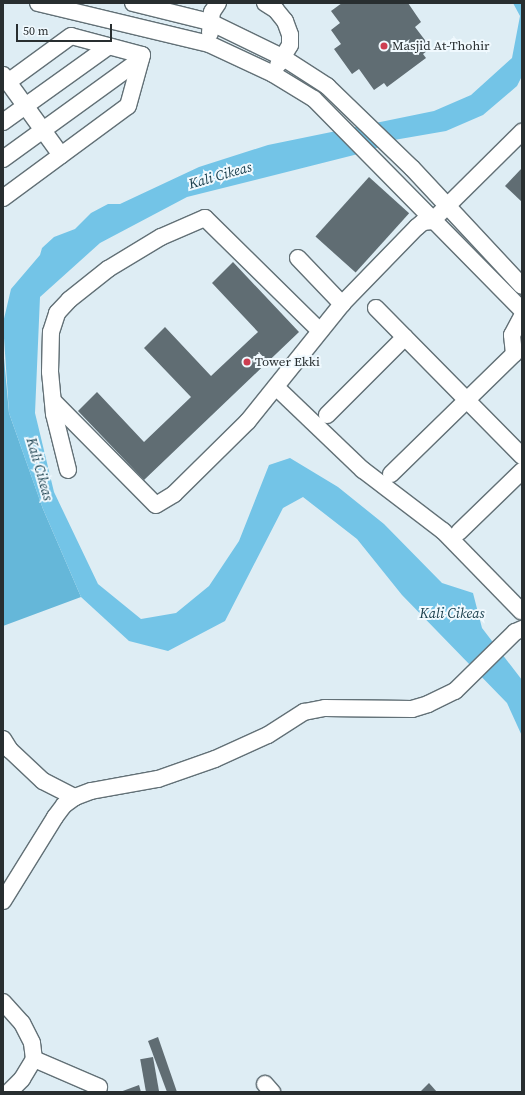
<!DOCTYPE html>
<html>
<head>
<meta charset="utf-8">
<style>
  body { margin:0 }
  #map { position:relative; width:525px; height:1095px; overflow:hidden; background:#deedf4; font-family:"Source Serif 4",serif }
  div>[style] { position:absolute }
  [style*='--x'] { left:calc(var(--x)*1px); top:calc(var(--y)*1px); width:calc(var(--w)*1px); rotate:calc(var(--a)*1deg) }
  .forest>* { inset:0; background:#65b7d9 }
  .water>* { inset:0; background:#73c4e7 }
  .building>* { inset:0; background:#606d73; transform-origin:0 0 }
  .roads { filter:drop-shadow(1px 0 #627076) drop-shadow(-1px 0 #627076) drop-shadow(0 1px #627076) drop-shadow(0 -1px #627076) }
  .minor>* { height:16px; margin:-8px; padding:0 8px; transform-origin:8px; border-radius:8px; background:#fff }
  .dots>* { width:11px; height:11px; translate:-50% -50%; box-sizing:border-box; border:2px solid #f0f9fe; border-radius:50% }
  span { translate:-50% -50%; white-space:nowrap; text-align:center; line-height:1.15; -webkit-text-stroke:4px #f0f9fe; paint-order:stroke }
  .poi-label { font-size:13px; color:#282e30 }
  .left { translate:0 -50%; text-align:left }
  .water-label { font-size:14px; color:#133947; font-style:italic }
  .frame { position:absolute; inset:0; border:4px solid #282e30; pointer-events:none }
  .scale { position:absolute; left:16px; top:24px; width:96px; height:18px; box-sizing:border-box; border:2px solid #282e30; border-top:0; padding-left:5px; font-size:12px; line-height:14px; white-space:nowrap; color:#282e30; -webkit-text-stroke:3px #f0f9fe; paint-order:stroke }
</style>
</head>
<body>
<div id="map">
  <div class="forest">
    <div style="clip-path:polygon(3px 347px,9px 413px,43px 509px,81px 597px,3px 626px)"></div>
  </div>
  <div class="water">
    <div style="clip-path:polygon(513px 3px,522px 3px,522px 76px,517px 86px,483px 115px,446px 131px,394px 140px,370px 151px,187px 197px,100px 243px,40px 297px,35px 413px,54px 492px,98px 584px,141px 619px,176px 613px,209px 586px,239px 541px,269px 465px,290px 458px,338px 487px,384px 524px,442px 583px,473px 593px,482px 628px,522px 680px,522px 736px,507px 703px,402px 595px,357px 539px,303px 497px,283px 508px,225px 621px,168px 651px,129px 641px,81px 597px,43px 509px,9px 413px,3px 323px,11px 289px,40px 255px,42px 248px,54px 237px,75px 229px,91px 213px,108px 204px,120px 204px,199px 167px,268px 145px,434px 111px,471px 95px,512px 58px,520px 16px)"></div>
  </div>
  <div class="building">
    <div style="clip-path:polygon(342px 3px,408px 3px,421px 22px,415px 27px,431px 48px,423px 54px,426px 58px,387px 87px,384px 83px,374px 90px,359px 69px,352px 74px,334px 49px,341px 44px,331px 30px,340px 23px,331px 11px)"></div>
    <div style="clip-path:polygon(522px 168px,522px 202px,505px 186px)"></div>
    <div style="left:369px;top:177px;width:54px;height:80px;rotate:42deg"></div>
    <div style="clip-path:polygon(233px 262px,299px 332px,144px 480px,78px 411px,97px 392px,144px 442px,191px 397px,144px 348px,165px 327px,211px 376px,258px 332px,212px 283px)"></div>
    <div style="clip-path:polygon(158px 1037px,177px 1092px,167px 1092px,148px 1041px)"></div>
    <div style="left:153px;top:1057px;width:36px;height:13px;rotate:80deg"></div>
    <div style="clip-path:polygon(429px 1083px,437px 1092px,420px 1092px)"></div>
    <div style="clip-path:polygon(139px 1085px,141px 1092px,120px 1092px)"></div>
  </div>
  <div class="roads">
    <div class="minor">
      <div style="--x:38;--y:3;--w:176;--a:13.5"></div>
      <div style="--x:209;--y:44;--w:71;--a:25.1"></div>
      <div style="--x:273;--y:74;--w:48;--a:31.4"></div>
      <div style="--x:314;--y:99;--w:296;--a:45.4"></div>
      <div style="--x:133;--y:3;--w:79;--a:13.9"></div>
      <div style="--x:210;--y:22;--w:80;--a:25.9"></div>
      <div style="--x:282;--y:57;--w:54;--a:32.8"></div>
      <div style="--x:327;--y:86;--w:118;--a:44"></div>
      <div style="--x:412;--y:168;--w:161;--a:47"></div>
      <div style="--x:265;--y:3;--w:13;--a:32"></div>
      <div style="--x:276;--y:10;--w:14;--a:51"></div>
      <div style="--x:285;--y:21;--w:15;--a:70"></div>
      <div style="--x:290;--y:35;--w:10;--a:90"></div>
      <div style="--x:290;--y:45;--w:23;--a:121"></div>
      <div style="--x:210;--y:33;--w:21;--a:-85"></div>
      <div style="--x:212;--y:12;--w:11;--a:-56"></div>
      <div style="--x:3;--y:75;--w:99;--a:54.1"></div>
      <div style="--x:3;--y:122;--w:130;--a:-35.6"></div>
      <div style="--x:3;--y:159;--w:170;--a:-35.9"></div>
      <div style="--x:3;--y:198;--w:155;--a:-36.4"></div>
      <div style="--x:128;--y:106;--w:53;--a:-74.6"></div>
      <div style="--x:142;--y:55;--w:73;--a:-165"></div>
      <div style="--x:71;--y:36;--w:78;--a:143.9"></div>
      <div style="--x:298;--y:258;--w:64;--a:46.3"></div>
      <div style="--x:376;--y:308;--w:208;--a:45.4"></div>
      <div style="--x:514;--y:354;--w:19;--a:-96"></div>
      <div style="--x:512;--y:335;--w:21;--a:-62"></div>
      <div style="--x:276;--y:387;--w:120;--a:43.7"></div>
      <div style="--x:363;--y:470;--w:101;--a:37.3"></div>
      <div style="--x:443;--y:531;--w:112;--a:45.7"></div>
      <div style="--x:53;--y:401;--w:146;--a:45.3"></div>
      <div style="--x:156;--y:505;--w:21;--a:-31"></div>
      <div style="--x:174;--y:494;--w:104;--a:-44.6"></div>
      <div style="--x:248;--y:421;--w:150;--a:-51.2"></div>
      <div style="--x:342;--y:304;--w:107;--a:-45.8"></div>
      <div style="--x:417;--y:227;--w:8;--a:-40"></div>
      <div style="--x:423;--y:222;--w:9;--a:-6"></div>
      <div style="--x:432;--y:221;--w:127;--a:-44.7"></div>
      <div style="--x:327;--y:415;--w:110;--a:-45"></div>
      <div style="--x:68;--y:470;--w:58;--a:-104"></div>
      <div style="--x:54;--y:414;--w:42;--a:-95.4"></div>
      <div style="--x:50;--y:372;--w:40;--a:-88.6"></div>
      <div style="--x:51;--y:332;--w:20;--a:-72"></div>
      <div style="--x:57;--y:313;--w:18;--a:-47"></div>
      <div style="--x:69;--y:300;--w:50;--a:-38.5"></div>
      <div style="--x:108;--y:269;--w:62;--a:-31.1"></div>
      <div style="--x:161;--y:237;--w:48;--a:-23.4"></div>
      <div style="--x:205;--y:218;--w:161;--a:44.5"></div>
      <div style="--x:391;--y:474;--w:172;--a:-44.3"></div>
      <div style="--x:459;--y:532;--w:88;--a:-44.1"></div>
      <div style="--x:3;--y:739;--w:13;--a:58"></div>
      <div style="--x:10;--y:750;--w:45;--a:43.2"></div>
      <div style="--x:43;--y:781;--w:36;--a:27"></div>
      <div style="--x:3;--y:901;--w:99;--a:-58.2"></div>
      <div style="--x:55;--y:817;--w:15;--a:-53"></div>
      <div style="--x:64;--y:805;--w:14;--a:-36"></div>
      <div style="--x:75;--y:797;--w:17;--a:-21"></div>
      <div style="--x:91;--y:791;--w:68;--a:-10.2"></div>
      <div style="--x:158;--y:779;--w:60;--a:-19.3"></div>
      <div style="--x:215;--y:759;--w:58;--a:-24.4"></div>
      <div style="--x:268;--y:735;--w:43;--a:-32.6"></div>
      <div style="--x:304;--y:712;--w:21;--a:-11"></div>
      <div style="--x:325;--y:708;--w:87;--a:0.7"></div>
      <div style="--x:412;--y:709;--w:17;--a:-17"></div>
      <div style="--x:428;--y:704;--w:30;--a:-26"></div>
      <div style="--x:455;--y:691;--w:84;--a:-44.5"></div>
      <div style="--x:515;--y:632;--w:8;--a:-23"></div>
      <div style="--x:3;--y:1002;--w:28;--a:48"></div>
      <div style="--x:22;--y:1023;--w:22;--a:63"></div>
      <div style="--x:32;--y:1043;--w:16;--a:83"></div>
      <div style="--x:34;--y:1059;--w:23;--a:121"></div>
      <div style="--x:22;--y:1079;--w:18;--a:135"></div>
      <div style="--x:34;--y:1059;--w:71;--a:23.3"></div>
      <div style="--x:265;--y:1084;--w:11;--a:49"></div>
    </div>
  </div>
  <div class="dots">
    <div style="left:384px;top:46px;background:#ce3e51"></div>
    <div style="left:247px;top:362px;background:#ce3e51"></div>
  </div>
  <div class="poi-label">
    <span class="left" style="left:392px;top:46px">Masjid At-Thohir</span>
    <span class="left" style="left:255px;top:362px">Tower Ekki</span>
  </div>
  <div class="water-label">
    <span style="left:220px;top:175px;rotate:-16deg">Kali Cikeas</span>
    <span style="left:40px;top:469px;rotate:74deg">Kali Cikeas</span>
    <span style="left:452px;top:613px">Kali Cikeas</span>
  </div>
  <div class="frame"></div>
  <div class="scale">50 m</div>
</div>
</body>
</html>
